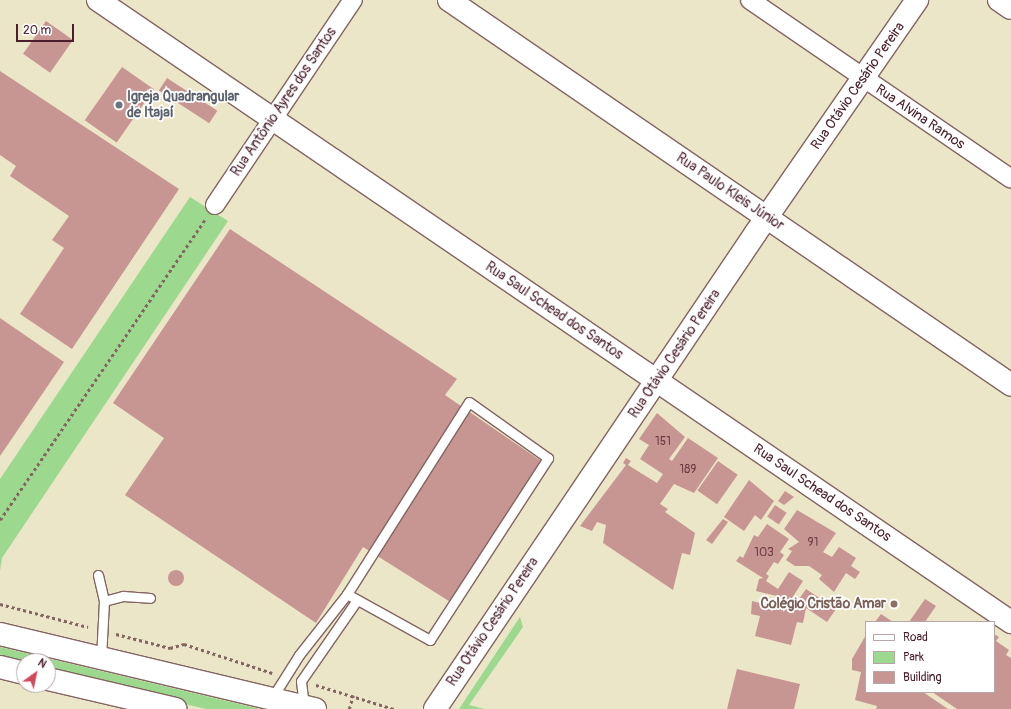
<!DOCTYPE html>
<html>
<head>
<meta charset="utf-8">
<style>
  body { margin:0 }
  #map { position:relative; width:1011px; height:709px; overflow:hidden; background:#ece6c8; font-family:Pangolin,sans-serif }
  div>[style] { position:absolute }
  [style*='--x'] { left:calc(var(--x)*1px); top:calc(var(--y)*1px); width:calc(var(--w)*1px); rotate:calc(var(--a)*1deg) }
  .green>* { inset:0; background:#9cd98e }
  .building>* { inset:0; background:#c89692; transform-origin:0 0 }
  .round { border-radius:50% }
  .path>* { height:2.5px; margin-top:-1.25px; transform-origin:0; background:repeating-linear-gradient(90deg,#836562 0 3px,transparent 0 6px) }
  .roads { filter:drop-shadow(1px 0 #836562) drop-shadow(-1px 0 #836562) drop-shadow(0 1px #836562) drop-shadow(0 -1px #836562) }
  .service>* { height:9px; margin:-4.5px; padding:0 4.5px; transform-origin:4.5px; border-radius:4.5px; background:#fff }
  .minor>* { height:18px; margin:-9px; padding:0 9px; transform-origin:9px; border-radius:9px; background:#fff }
  .tertiary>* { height:22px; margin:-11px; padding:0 11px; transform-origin:11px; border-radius:11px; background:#fff }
  .secondary>* { height:22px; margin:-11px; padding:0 11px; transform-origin:11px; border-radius:11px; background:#fff }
  .primary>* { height:22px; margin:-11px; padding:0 11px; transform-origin:11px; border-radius:11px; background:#fff }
  .dots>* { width:11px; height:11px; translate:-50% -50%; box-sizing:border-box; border:2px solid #fff; border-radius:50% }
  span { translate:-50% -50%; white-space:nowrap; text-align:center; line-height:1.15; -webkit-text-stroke:3.5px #fff; paint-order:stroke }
  .number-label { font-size:12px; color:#6a3d45 }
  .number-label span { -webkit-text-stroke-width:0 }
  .street-label { font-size:14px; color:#4a1f2b }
  .worship-label { font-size:14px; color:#5b616d; font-weight:700 }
  .left { translate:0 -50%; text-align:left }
  .education-label { font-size:14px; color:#785e54; font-weight:700 }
  .right { translate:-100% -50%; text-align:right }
  .legend { position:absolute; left:865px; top:621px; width:130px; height:72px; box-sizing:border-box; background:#fff; border:1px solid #b7a5aa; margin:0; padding:5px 7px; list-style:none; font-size:12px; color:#4a1f2b }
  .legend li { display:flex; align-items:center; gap:8px; height:20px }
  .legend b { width:20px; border:1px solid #b7a5aa }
  .north { position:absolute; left:16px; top:653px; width:40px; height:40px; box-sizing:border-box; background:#fff; border:1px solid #b7a5aa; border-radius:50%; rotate:33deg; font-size:11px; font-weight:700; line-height:16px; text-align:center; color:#4a1f2b }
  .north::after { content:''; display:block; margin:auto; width:14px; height:18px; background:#d1495b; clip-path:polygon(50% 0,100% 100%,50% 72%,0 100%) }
  .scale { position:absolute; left:16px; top:24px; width:58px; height:18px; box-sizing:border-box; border:2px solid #4a1f2b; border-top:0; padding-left:5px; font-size:12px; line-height:14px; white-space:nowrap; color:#4a1f2b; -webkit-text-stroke:3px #fff; paint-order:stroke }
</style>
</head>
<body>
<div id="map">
  <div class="green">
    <div style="clip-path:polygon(190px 197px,228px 221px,2px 558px,0 571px,0 479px)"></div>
    <div style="clip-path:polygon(520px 617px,523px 627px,469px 705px,485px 709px,459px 709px)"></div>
    <div style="clip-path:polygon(0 647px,260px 709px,206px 709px,48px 672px,48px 661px,24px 661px,24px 666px,0 660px)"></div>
  </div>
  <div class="building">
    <div style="left:46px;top:21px;width:33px;height:40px;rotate:35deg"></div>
    <div style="left:122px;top:67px;width:39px;height:65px;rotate:35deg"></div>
    <div style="clip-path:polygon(0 71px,179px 189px,72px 349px,20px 314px,64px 248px,52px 240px,69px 216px,10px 176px,16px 166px,0 155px)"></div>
    <div style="left:167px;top:78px;width:60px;height:15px;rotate:33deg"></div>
    <div style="clip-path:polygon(230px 229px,457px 379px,445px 395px,544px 463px,452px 603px,363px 547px,316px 623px,125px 495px,164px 438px,113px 403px)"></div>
    <div style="clip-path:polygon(0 318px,64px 362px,0 456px)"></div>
    <div style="clip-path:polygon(657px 413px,685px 437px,669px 459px,672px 461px,688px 438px,718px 458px,694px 493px,674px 484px,660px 504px,668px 509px,665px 512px,695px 533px,690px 555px,682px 553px,673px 590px,603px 543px,606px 525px,597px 522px,592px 531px,580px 526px,626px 465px,623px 463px,626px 458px,631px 461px,628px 465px,657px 483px,663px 474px,640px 459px,649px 445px,639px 439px)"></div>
    <div style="left:718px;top:461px;width:24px;height:36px;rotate:35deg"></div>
    <div style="clip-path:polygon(749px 480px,774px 501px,761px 520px,755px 515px,744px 531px,724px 517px)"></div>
    <div style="clip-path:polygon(785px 491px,794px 497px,784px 505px,778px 501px)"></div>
    <div style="left:775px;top:505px;width:14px;height:14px;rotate:34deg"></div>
    <div style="clip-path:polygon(797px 510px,836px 533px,823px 552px,832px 557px,839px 547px,856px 558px,851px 566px,860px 572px,855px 579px,846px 573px,834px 592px,819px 579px,822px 575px,809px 566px,795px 566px,786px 560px,792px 551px,788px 549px,799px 542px,784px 529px)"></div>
    <div style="clip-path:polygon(723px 519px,728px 522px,712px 544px,706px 540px)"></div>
    <div style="clip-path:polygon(767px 524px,789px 539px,780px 552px,784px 555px,778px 564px,774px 562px,766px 574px,769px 576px,766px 581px,778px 589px,789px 572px,803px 581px,792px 598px,797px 602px,806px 589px,836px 609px,827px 622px,806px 608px,803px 623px,797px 622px,791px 645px,755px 636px,760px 616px,751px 614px,752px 601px,779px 608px,781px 597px,756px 591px,759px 579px,763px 578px,736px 561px,740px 556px,743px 558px,754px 535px,758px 537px)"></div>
    <div class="round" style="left:168px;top:570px;width:16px;height:16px"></div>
    <div style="clip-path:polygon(925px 599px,936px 606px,925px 622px,909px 622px)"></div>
    <div style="clip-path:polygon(881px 614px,893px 622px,875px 622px)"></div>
    <div style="clip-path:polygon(994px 634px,999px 637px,996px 641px,1009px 650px,1006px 655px,1011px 658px,1011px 709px,957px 709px,932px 692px,994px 692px)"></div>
    <div style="clip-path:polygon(866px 635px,866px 692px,923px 692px,948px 709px,876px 709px,877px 706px,855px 700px,861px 672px,852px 670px,852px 659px)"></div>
    <div style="clip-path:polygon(737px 669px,800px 684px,794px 709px,727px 709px)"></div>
  </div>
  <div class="path">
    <div style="--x:0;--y:520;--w:363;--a:-55.7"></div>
    <div style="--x:0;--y:604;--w:91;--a:14.6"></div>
    <div style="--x:116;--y:634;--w:56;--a:14.5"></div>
    <div style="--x:170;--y:648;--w:15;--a:-16"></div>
    <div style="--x:184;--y:644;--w:93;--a:18.2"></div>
    <div style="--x:316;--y:685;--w:82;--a:17.1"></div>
    <div style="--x:349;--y:709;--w:14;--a:-73"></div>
  </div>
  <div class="roads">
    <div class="service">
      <div style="--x:469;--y:402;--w:97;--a:35.3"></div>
      <div style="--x:548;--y:458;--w:217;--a:123"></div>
      <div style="--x:430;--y:640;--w:95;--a:-151"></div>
      <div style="--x:347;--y:594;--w:227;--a:-57.6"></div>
      <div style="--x:98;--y:575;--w:27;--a:77"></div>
      <div style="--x:104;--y:601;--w:57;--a:93"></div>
      <div style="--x:104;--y:601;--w:20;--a:-15"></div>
      <div style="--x:123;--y:596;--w:27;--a:4"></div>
      <div style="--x:272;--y:698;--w:51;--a:-57.9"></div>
      <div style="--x:299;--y:655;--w:78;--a:-51.8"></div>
      <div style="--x:304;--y:706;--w:25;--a:-97"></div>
      <div style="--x:301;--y:681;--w:98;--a:-55.3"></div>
    </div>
    <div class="minor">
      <div style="--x:750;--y:0;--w:316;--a:34.4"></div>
      <div style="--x:215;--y:205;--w:247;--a:-56.1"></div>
    </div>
    <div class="tertiary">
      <div style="--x:98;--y:0;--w:1105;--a:34.27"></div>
      <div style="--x:449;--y:0;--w:384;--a:34.4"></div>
      <div style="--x:999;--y:0;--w:14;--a:34"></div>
    </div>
    <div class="secondary">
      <div style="--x:766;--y:217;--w:297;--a:34.4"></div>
      <div style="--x:435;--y:709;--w:573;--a:-56.03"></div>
      <div style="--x:755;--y:234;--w:285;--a:-55.3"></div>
    </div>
    <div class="primary">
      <div style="--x:0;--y:634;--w:324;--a:13.4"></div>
      <div style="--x:0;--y:667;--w:25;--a:14"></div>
      <div style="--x:48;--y:679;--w:131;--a:13.2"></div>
    </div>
  </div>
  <div class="dots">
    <div style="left:119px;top:105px;background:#6b7280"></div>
    <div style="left:894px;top:604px;background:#8d6e63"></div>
  </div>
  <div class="number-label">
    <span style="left:663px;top:442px">151</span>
    <span style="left:688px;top:470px">189</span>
    <span style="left:813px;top:543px">91</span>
    <span style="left:764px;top:553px">103</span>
  </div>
  <div class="street-label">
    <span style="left:858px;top:86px;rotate:-55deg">Rua Otávio Cesário Pereira</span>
    <span style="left:284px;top:102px;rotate:-56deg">Rua Antônio Ayres dos Santos</span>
    <span style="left:920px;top:117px;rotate:34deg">Rua Alvina Ramos</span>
    <span style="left:730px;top:192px;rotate:34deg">Rua Paulo Kleis Júnior</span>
    <span style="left:554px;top:311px;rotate:34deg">Rua Saul Schead dos Santos</span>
    <span style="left:675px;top:354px;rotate:-56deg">Rua Otávio Cesário Pereira</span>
    <span style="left:822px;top:493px;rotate:34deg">Rua Saul Schead dos Santos</span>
    <span style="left:493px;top:622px;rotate:-56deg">Rua Otávio Cesário Pereira</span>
  </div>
  <div class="worship-label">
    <span class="left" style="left:127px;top:105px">Igreja Quadrangular<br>de Itajaí</span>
  </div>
  <div class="education-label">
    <span class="right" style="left:886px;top:604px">Colégio Cristão Amar</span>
  </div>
  <ul class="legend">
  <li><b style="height:5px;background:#fff"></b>Road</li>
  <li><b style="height:11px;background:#9cd98e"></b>Park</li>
  <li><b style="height:11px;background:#c89692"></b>Building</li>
  </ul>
  <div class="north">N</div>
  <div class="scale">20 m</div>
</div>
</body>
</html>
